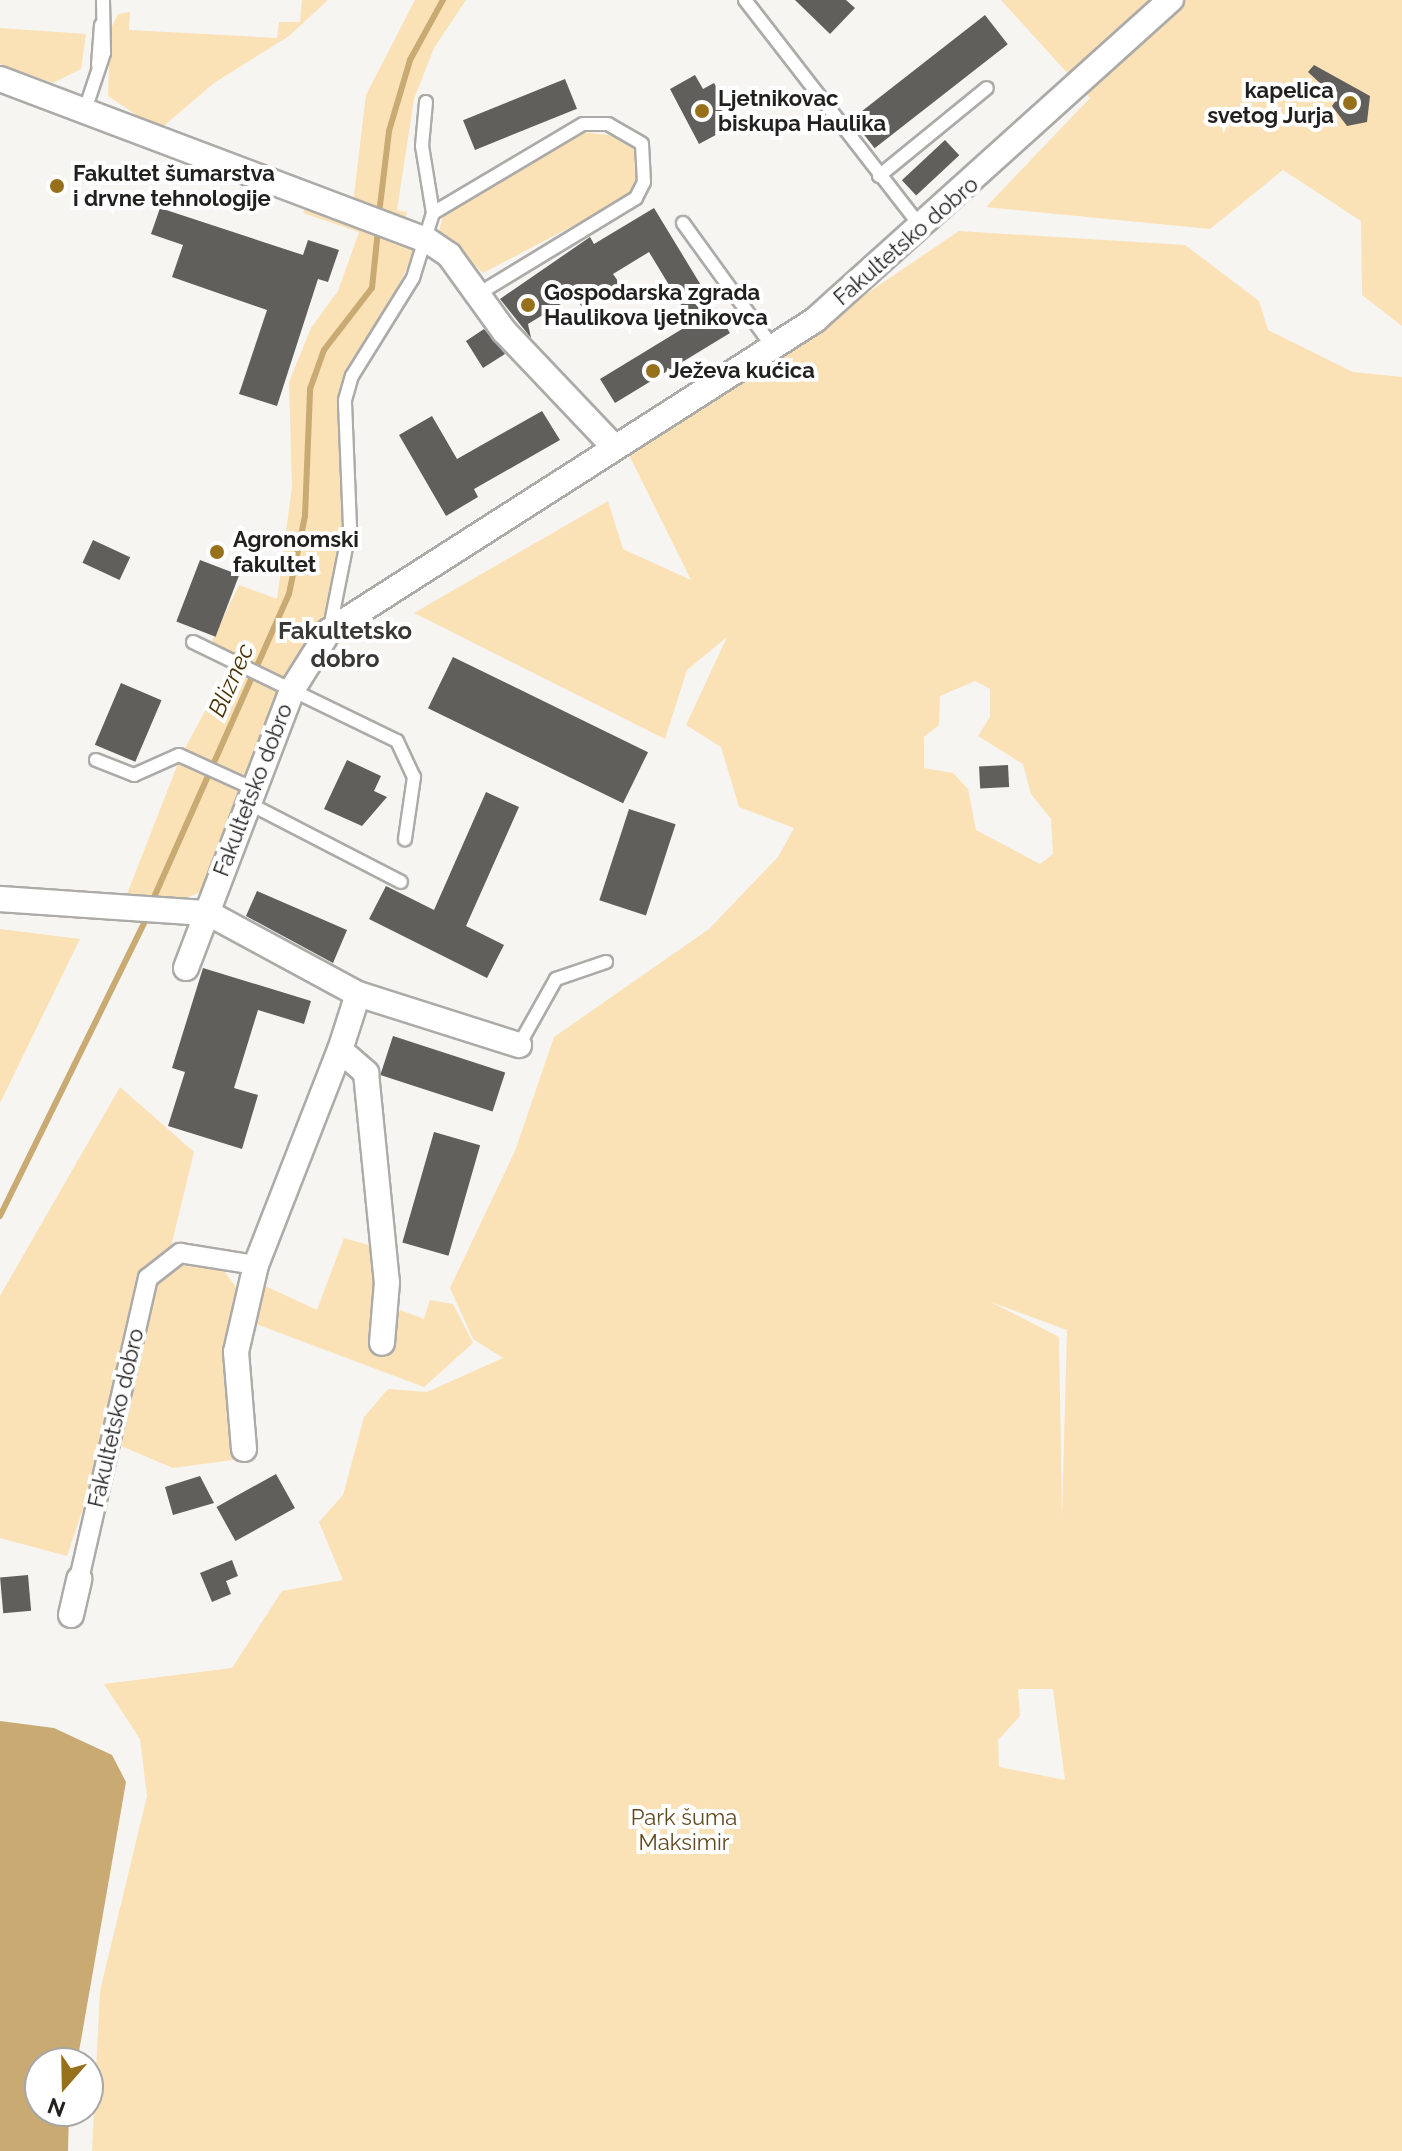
<!DOCTYPE html>
<html>
<head>
<meta charset="utf-8">
<style>
  body { margin:0 }
  #map { position:relative; width:1402px; height:2151px; overflow:hidden; background:#f7f5f2; font-family:Raleway,sans-serif }
  div>[style] { position:absolute }
  [style*='--x'] { left:calc(var(--x)*1px); top:calc(var(--y)*1px); width:calc(var(--w)*1px); rotate:calc(var(--a)*1deg) }
  .green>* { inset:0; background:#fae1b6 }
  .water>* { inset:0; background:#c8aa72 }
  .stream>* { height:6px; margin:-3px; padding:0 3px; transform-origin:3px; border-radius:3px; background:#c8aa72 }
  .building>* { inset:0; background:#605f5c; transform-origin:0 0 }
  .roads { filter:drop-shadow(2px 0 #adaba8) drop-shadow(-2px 0 #adaba8) drop-shadow(0 2px #adaba8) drop-shadow(0 -2px #adaba8) }
  .service>* { height:12px; margin:-6px; padding:0 6px; transform-origin:6px; border-radius:6px; background:#fff }
  .pedestrian>* { height:18px; margin:-9px; padding:0 9px; transform-origin:9px; border-radius:9px; background:#fff }
  .minor>* { height:24px; margin:-12px; padding:0 12px; transform-origin:12px; border-radius:12px; background:#fff }
  .dots>* { width:22px; height:22px; translate:-50% -50%; box-sizing:border-box; border:4px solid #fff; border-radius:50% }
  span { translate:-50% -50%; white-space:nowrap; text-align:center; line-height:1.15; -webkit-text-stroke:8px #fff; paint-order:stroke }
  .poi-label { font-size:22px; color:#222120; font-weight:700 }
  .right { translate:-100% -50%; text-align:right }
  .left { translate:0 -50%; text-align:left }
  .street-label { font-size:22px; color:#222120 }
  .park-label { font-size:22px; color:#5f491e }
  .neighbourhood-label { font-size:24px; color:#3b3937; font-weight:700 }
  .water-label { font-size:24px; color:#473203; font-style:italic }
  .north { position:absolute; left:24px; top:2047px; width:80px; height:80px; box-sizing:border-box; background:#fff; border:2px solid #a7a6a6; border-radius:50%; rotate:200deg; font-size:22px; font-weight:700; line-height:32px; text-align:center; color:#222120 }
  .north::after { content:''; display:block; margin:auto; width:28px; height:36px; background:#97701b; clip-path:polygon(50% 0,100% 100%,50% 72%,0 100%) }
</style>
</head>
<body>
<div id="map">
  <div class="green">
    <div style="clip-path:polygon(302px 0,328px 0,289px 36px,214px 83px,159px 130px,108px 96px,110px 30px,118px 14px,130px 12px,129px 30px,277px 38px,279px 22px,300px 22px)"></div>
    <div style="clip-path:polygon(415px 0,466px 0,434px 48px,414px 99px,397px 210px,407px 212px,405px 222px,353px 203px,366px 95px)"></div>
    <div style="clip-path:polygon(1001px 0,1402px 0,1402px 326px,1362px 295px,1361px 221px,1283px 170px,1210px 229px,986px 207px,1090px 98px)"></div>
    <div style="clip-path:polygon(0 28px,86px 34px,81px 69px,53px 83px,0 64px)"></div>
    <div style="clip-path:polygon(584px 132px,624px 137px,636px 148px,638px 180px,628px 197px,483px 273px,439px 231px,445px 210px)"></div>
    <div style="clip-path:polygon(307px 201px,419px 243px,342px 404px,347px 511px,337px 581px,323px 626px,286px 678px,210px 645px,239px 585px,277px 599px,292px 487px,289px 382px,311px 328px,338px 291px,359px 232px,303px 213px)"></div>
    <div style="clip-path:polygon(evenodd,959px 231px,1185px 245px,1259px 301px,1268px 330px,1353px 372px,1402px 377px,1402px 2151px,92px 2151px,100px 1991px,147px 1796px,140px 1739px,104px 1684px,232px 1668px,282px 1591px,343px 1580px,319px 1522px,343px 1495px,364px 1417px,388px 1389px,427px 1392px,503px 1358px,473px 1339px,450px 1288px,515px 1151px,554px 1037px,709px 929px,778px 857px,794px 828px,739px 807px,721px 747px,686px 725px,727px 637px,687px 670px,665px 739px,414px 613px,608px 501px,623px 549px,691px 580px,629px 455px,959px 231px,975px 681px,990px 689px,990px 717px,978px 736px,1023px 764px,1031px 794px,1051px 819px,1053px 854px,1040px 864px,976px 830px,968px 789px,953px 773px,924px 768px,924px 737px,939px 725px,940px 696px,975px 681px,959px 231px,991px 1302px,1067px 1330px,1062px 1518px,1059px 1337px,991px 1302px,959px 231px,1018px 1689px,1053px 1689px,1065px 1780px,999px 1767px,998px 1740px,1020px 1716px,1018px 1689px)"></div>
    <div style="clip-path:polygon(229px 667px,281px 693px,248px 778px,184px 750px)"></div>
    <div style="clip-path:polygon(179px 761px,244px 789px,204px 891px,185px 898px,127px 894px)"></div>
    <div style="clip-path:polygon(0 929px,80px 939px,0 1103px)"></div>
    <div style="clip-path:polygon(120px 1087px,194px 1152px,168px 1259px,212px 1255px,239px 1291px,226px 1379px,233px 1460px,173px 1468px,114px 1443px,98px 1465px,67px 1556px,0 1538px,0 1296px)"></div>
    <div style="clip-path:polygon(344px 1238px,382px 1249px,372px 1296px,383px 1302px,370px 1343px,388px 1350px,400px 1310px,424px 1319px,430px 1300px,453px 1304px,473px 1343px,424px 1387px,253px 1323px,261px 1284px,317px 1310px)"></div>
  </div>
  <div class="water">
    <div style="clip-path:polygon(0 1721px,54px 1728px,112px 1755px,126px 1782px,77px 2063px,40px 2063px,40px 2111px,69px 2111px,68px 2151px,0 2151px)"></div>
  </div>
  <div class="stream">
    <div style="--x:379;--y:214;--w:84;--a:-83.1"></div>
    <div style="--x:389;--y:131;--w:74;--a:-73.5"></div>
    <div style="--x:410;--y:60;--w:68;--a:-61.2"></div>
    <div style="--x:151;--y:904;--w:339;--a:-66"></div>
    <div style="--x:289;--y:594;--w:80;--a:-78.4"></div>
    <div style="--x:305;--y:516;--w:127;--a:-87.7"></div>
    <div style="--x:310;--y:389;--w:41;--a:-70.3"></div>
    <div style="--x:324;--y:350;--w:78;--a:-52.3"></div>
    <div style="--x:372;--y:288;--w:58;--a:-84.1"></div>
    <div style="--x:0;--y:1216;--w:335;--a:-63.8"></div>
  </div>
  <div class="building">
    <div style="clip-path:polygon(795px 0,846px 0,855px 8px,830px 34px)"></div>
    <div style="left:985px;top:15px;width:37px;height:169px;rotate:52deg"></div>
    <div style="clip-path:polygon(1314px 65px,1370px 96px,1367px 122px,1347px 126px,1332px 106px,1337px 99px,1308px 72px)"></div>
    <div style="clip-path:polygon(695px 75px,703px 89px,714px 83px,728px 107px,716px 114px,725px 130px,699px 144px,670px 89px)"></div>
    <div style="left:565px;top:79px;width:32px;height:110px;rotate:68deg"></div>
    <div style="left:945px;top:140px;width:21px;height:59px;rotate:47deg"></div>
    <div style="clip-path:polygon(160px 208px,303px 255px,308px 240px,339px 250px,328px 282px,318px 279px,277px 406px,239px 394px,267px 310px,172px 277px,183px 245px,151px 234px)"></div>
    <div style="clip-path:polygon(654px 208px,730px 333px,615px 403px,600px 379px,692px 323px,649px 252px,613px 274px,620px 284px,582px 307px,574px 296px,528px 324px,531px 338px,500px 299px,590px 237px,594px 244px)"></div>
    <div style="clip-path:polygon(484px 329px,505px 354px,483px 368px,466px 341px)"></div>
    <div style="clip-path:polygon(542px 411px,560px 440px,474px 489px,478px 497px,446px 516px,399px 435px,432px 416px,457px 459px)"></div>
    <div style="left:93px;top:540px;width:41px;height:25px;rotate:25deg"></div>
    <div style="left:200px;top:560px;width:42px;height:66px;rotate:21deg"></div>
    <div style="left:453px;top:657px;width:217px;height:57px;rotate:26deg"></div>
    <div style="left:121px;top:683px;width:44px;height:67px;rotate:23deg"></div>
    <div style="clip-path:polygon(347px 760px,381px 776px,374px 791px,387px 797px,362px 826px,324px 809px)"></div>
    <div style="left:1008px;top:765px;width:22px;height:29px;rotate:87deg"></div>
    <div style="clip-path:polygon(486px 792px,519px 807px,466px 926px,504px 945px,487px 978px,369px 919px,386px 886px,434px 910px)"></div>
    <div style="left:629px;top:809px;width:49px;height:96px;rotate:18deg"></div>
    <div style="clip-path:polygon(257px 891px,347px 930px,333px 963px,246px 916px)"></div>
    <div style="clip-path:polygon(203px 968px,311px 1001px,304px 1024px,258px 1010px,234px 1088px,258px 1095px,242px 1149px,168px 1126px,185px 1072px,172px 1068px)"></div>
    <div style="left:393px;top:1036px;width:118px;height:41px;rotate:18deg"></div>
    <div style="left:434px;top:1132px;width:48px;height:115px;rotate:16deg"></div>
    <div style="left:276px;top:1474px;width:39px;height:68px;rotate:61deg"></div>
    <div style="clip-path:polygon(200px 1476px,214px 1503px,173px 1515px,165px 1487px)"></div>
    <div style="clip-path:polygon(232px 1560px,238px 1576px,226px 1581px,231px 1594px,212px 1602px,200px 1573px)"></div>
    <div style="left:28px;top:1575px;width:36px;height:28px;rotate:85deg"></div>
  </div>
  <div class="roads">
    <div class="service">
      <div style="--x:745;--y:0;--w:289;--a:52.2"></div>
      <div style="--x:98;--y:65;--w:40;--a:-85.7"></div>
      <div style="--x:426;--y:102;--w:44;--a:95.2"></div>
      <div style="--x:422;--y:146;--w:68;--a:80.7"></div>
      <div style="--x:85;--y:110;--w:60;--a:-71.6"></div>
      <div style="--x:104;--y:53;--w:53;--a:-91.1"></div>
      <div style="--x:879;--y:176;--w:139;--a:-39.2"></div>
      <div style="--x:683;--y:223;--w:152;--a:54.1"></div>
      <div style="--x:330;--y:628;--w:103;--a:-78.8"></div>
      <div style="--x:350;--y:527;--w:127;--a:-92.3"></div>
      <div style="--x:345;--y:400;--w:25;--a:-74"></div>
      <div style="--x:352;--y:376;--w:115;--a:-58.1"></div>
      <div style="--x:413;--y:278;--w:68;--a:-72.9"></div>
      <div style="--x:433;--y:213;--w:174;--a:-30.7"></div>
      <div style="--x:583;--y:124;--w:25;--a:0"></div>
      <div style="--x:608;--y:124;--w:39;--a:30"></div>
      <div style="--x:642;--y:144;--w:38;--a:87"></div>
      <div style="--x:644;--y:182;--w:18;--a:117"></div>
      <div style="--x:636;--y:198;--w:185;--a:148.7"></div>
      <div style="--x:193;--y:642;--w:227;--a:25.9"></div>
      <div style="--x:397;--y:741;--w:40;--a:65"></div>
      <div style="--x:414;--y:777;--w:63;--a:98.3"></div>
      <div style="--x:96;--y:760;--w:41;--a:21.5"></div>
      <div style="--x:134;--y:775;--w:49;--a:-24"></div>
      <div style="--x:179;--y:755;--w:82;--a:24.4"></div>
      <div style="--x:248;--y:803;--w:172;--a:27.3"></div>
      <div style="--x:519;--y:1045;--w:76;--a:-60.7"></div>
      <div style="--x:556;--y:979;--w:53;--a:-18.8"></div>
    </div>
    <div class="pedestrian">
      <div style="--x:79;--y:1579;--w:309;--a:-77.1"></div>
      <div style="--x:148;--y:1278;--w:41;--a:-38"></div>
      <div style="--x:180;--y:1253;--w:77;--a:9"></div>
    </div>
    <div class="minor">
      <div style="--x:0;--y:79;--w:456;--a:20.7"></div>
      <div style="--x:427;--y:240;--w:27;--a:34"></div>
      <div style="--x:449;--y:255;--w:94;--a:54.1"></div>
      <div style="--x:504;--y:331;--w:158;--a:46.5"></div>
      <div style="--x:0;--y:899;--w:208;--a:3.9"></div>
      <div style="--x:208;--y:913;--w:170;--a:28.4"></div>
      <div style="--x:358;--y:994;--w:169;--a:17.6"></div>
      <div style="--x:186;--y:968;--w:298;--a:-69.1"></div>
      <div style="--x:292;--y:690;--w:70;--a:-57.9"></div>
      <div style="--x:329;--y:631;--w:577;--a:-32.62"></div>
      <div style="--x:815;--y:320;--w:479;--a:-42"></div>
      <div style="--x:358;--y:994;--w:59;--a:107.8"></div>
      <div style="--x:340;--y:1050;--w:35;--a:41"></div>
      <div style="--x:366;--y:1073;--w:210;--a:84.3"></div>
      <div style="--x:387;--y:1282;--w:61;--a:94.7"></div>
      <div style="--x:244;--y:1449;--w:97;--a:-94.7"></div>
      <div style="--x:236;--y:1352;--w:89;--a:-77.1"></div>
      <div style="--x:256;--y:1265;--w:231;--a:-68.7"></div>
      <div style="--x:71;--y:1615;--w:37;--a:-77"></div>
    </div>
  </div>
  <div class="dots">
    <div style="left:1350px;top:103px;background:#97701b"></div>
    <div style="left:702px;top:111px;background:#97701b"></div>
    <div style="left:57px;top:186px;background:#97701b"></div>
    <div style="left:528px;top:305px;background:#97701b"></div>
    <div style="left:653px;top:371px;background:#97701b"></div>
    <div style="left:217px;top:552px;background:#97701b"></div>
  </div>
  <div class="poi-label">
    <span class="right" style="left:1334px;top:103px">kapelica<br>svetog Jurja</span>
    <span class="left" style="left:718px;top:111px">Ljetnikovac<br>biskupa Haulika</span>
    <span class="left" style="left:73px;top:186px">Fakultet šumarstva<br>i drvne tehnologije</span>
    <span class="left" style="left:544px;top:305px">Gospodarska zgrada<br>Haulikova ljetnikovca</span>
    <span class="left" style="left:669px;top:371px">Ježeva kućica</span>
    <span class="left" style="left:233px;top:552px">Agronomski<br>fakultet</span>
  </div>
  <div class="street-label">
    <span style="left:906px;top:241px;rotate:-41deg">Fakultetsko dobro</span>
    <span style="left:253px;top:790px;rotate:-69deg">Fakultetsko dobro</span>
    <span style="left:116px;top:1418px;rotate:-77deg">Fakultetsko dobro</span>
  </div>
  <div class="park-label">
    <span style="left:684px;top:1830px">Park šuma<br>Maksimir</span>
  </div>
  <div class="neighbourhood-label">
    <span style="left:345px;top:645px">Fakultetsko<br>dobro</span>
  </div>
  <div class="water-label">
    <span style="left:231px;top:680px;rotate:-66deg">Bliznec</span>
  </div>
  <div class="north">N</div>
</div>
</body>
</html>
